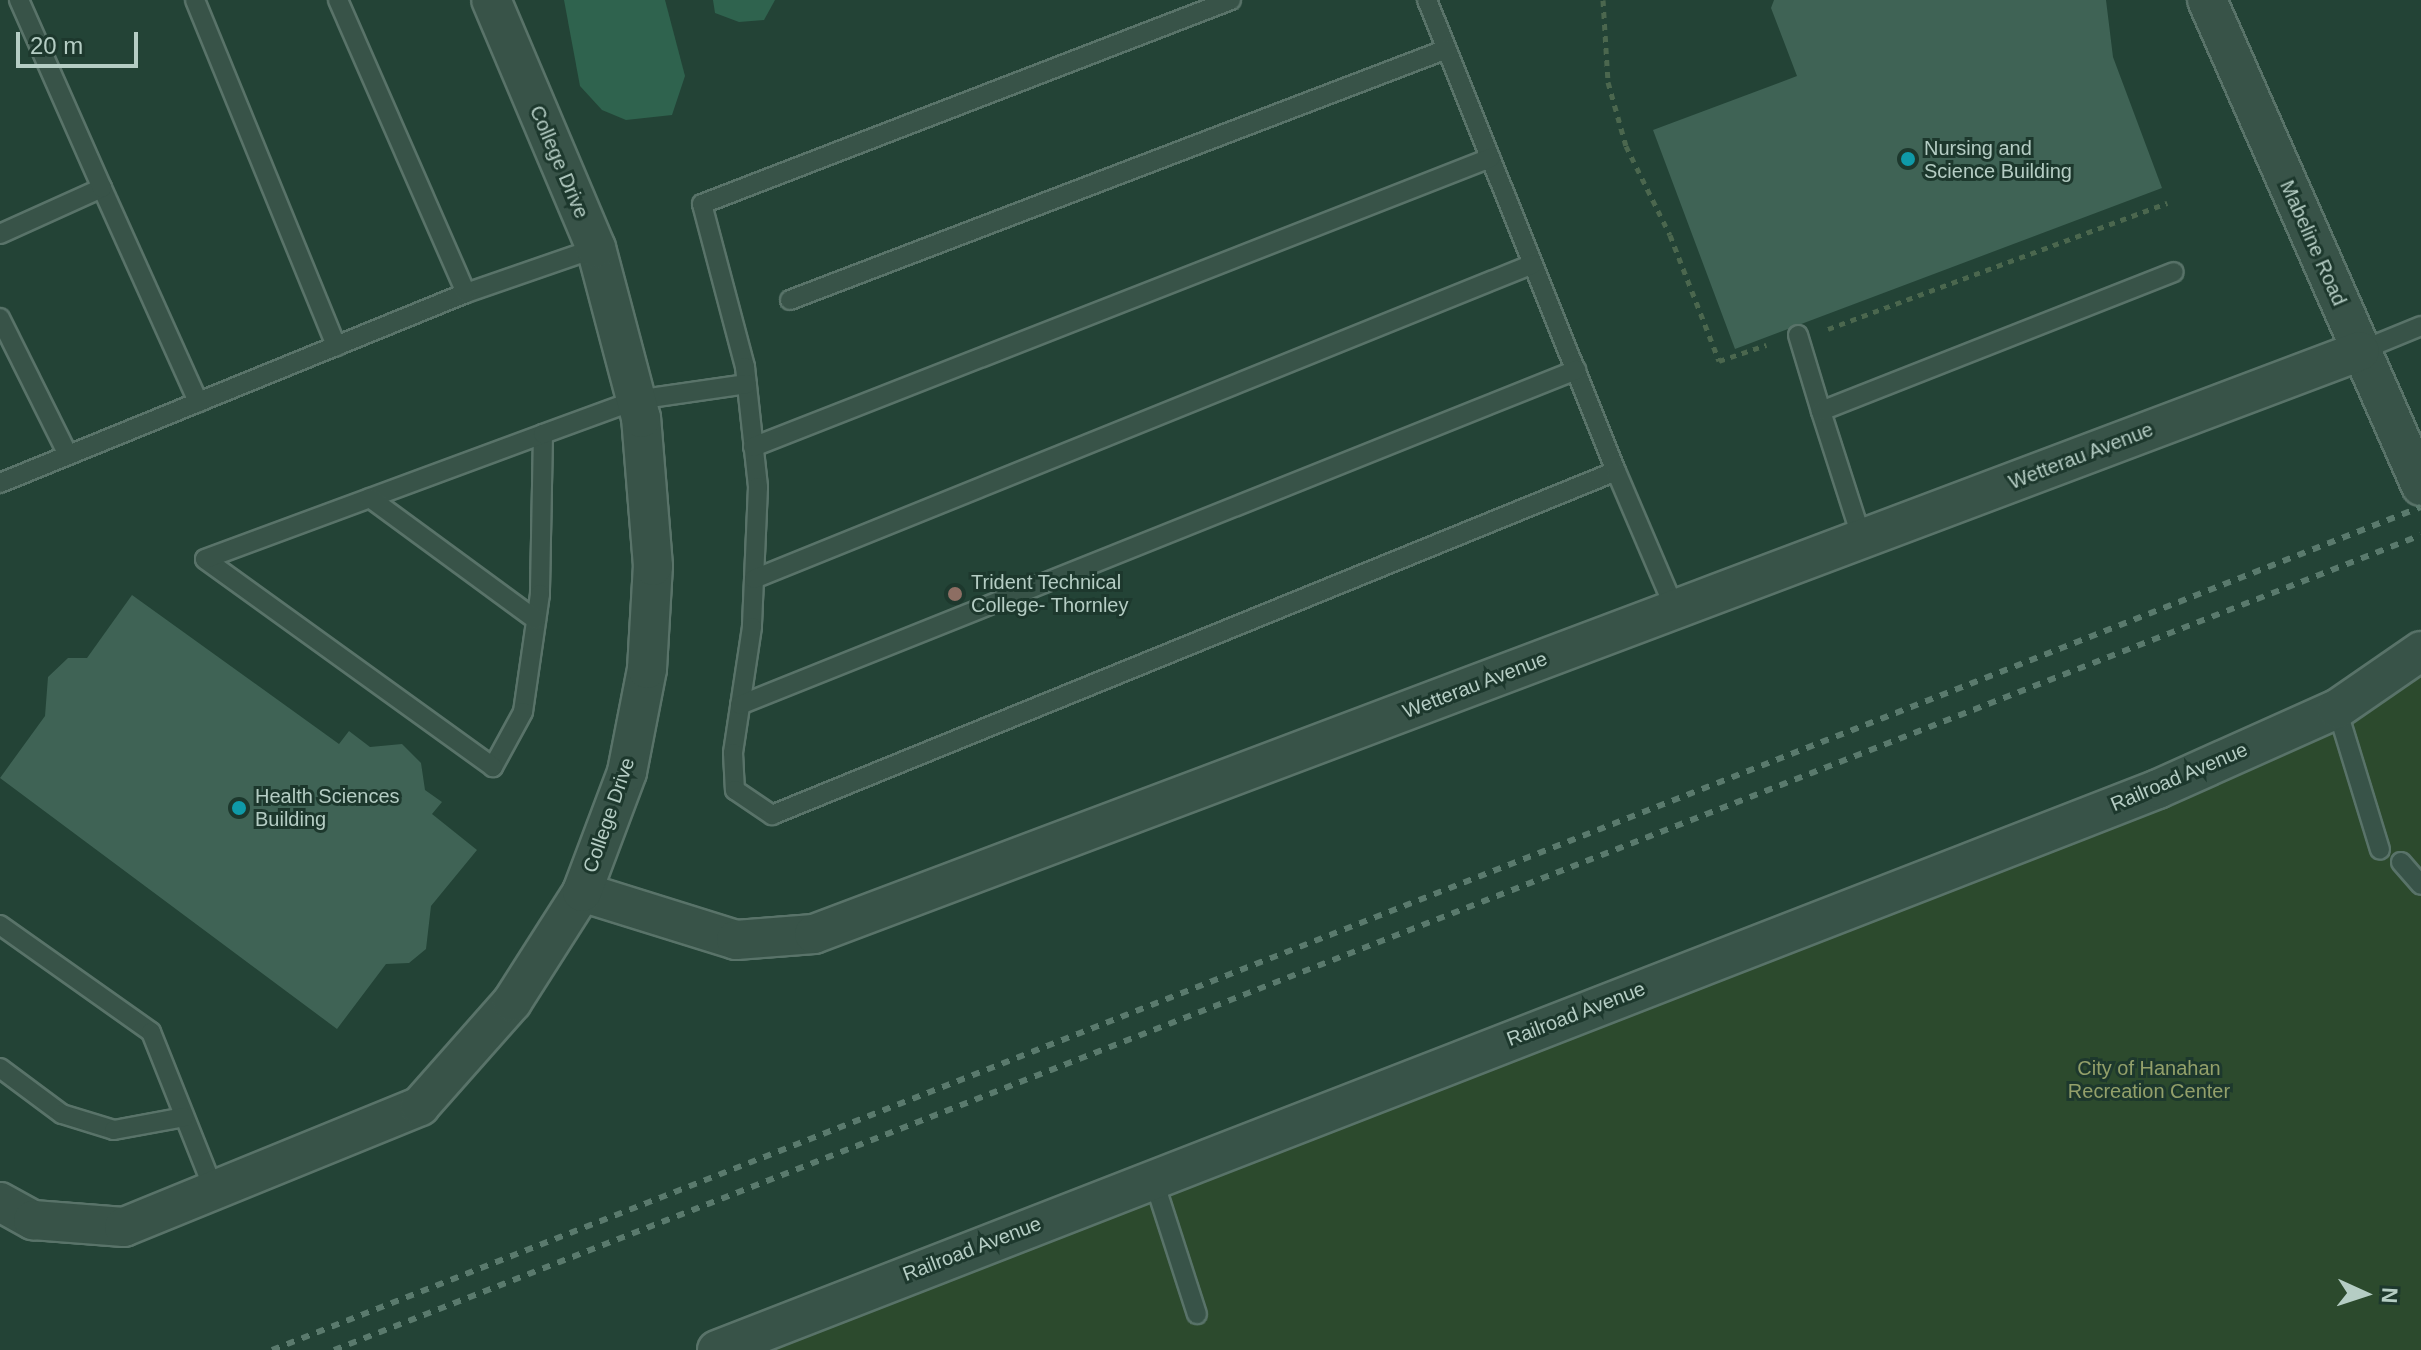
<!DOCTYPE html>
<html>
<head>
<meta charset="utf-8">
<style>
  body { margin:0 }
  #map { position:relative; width:2421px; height:1350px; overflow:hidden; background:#234336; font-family:Helvetica,sans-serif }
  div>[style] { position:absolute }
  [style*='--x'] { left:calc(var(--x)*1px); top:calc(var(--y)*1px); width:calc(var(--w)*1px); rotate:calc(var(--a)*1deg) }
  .green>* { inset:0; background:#2c4a2d }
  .water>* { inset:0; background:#2f634e }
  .building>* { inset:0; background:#3f6355 }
  .path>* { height:5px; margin-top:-2.5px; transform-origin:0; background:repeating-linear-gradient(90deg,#4b674e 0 6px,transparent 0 12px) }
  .roads { filter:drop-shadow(2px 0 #597369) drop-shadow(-2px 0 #597369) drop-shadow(0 2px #597369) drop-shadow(0 -2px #597369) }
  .lane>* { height:18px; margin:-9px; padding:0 9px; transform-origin:9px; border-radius:9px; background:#385348 }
  .street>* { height:38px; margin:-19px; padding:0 19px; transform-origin:19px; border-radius:19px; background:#385348 }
  .rail>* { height:6px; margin-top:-3px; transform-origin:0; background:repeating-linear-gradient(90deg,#5a7a6d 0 8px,transparent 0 16px) }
  .dots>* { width:22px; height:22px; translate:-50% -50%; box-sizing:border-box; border:4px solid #1d382d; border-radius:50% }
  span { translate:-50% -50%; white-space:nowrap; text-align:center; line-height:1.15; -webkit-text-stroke:6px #1d382d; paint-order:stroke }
  .poi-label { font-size:20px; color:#b5cdc4 }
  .left { translate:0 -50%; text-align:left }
  .street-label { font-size:20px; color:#b5cdc4 }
  .park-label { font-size:20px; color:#93a06a }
  .north { position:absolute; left:2325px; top:1254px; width:80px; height:80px; -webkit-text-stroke:6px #1d382d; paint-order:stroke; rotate:93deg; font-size:22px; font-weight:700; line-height:32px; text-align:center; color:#b5cdc4 }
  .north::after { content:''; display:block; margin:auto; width:28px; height:36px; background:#b5cdc4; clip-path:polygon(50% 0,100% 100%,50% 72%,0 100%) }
  .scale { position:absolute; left:16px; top:32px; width:122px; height:36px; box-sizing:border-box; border:4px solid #b5cdc4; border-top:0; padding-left:10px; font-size:24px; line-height:28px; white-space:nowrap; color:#b5cdc4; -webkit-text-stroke:6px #1d382d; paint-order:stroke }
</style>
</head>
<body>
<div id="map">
  <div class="green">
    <div style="clip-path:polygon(2421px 651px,2421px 1350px,717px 1350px,1889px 892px)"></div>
  </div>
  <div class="water">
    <div style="clip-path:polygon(564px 0,665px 0,685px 76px,672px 115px,626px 120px,602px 110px,580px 86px)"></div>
    <div style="clip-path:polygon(713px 0,775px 0,764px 20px,739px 22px,715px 13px)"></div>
  </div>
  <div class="building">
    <div style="clip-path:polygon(1774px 0,2106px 0,2113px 57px,2162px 188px,1735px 349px,1653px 130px,1797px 76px,1771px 8px)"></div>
    <div style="clip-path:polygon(132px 595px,339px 744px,349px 731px,370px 747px,402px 744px,421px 763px,425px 790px,442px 802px,432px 814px,477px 850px,431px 906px,426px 949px,409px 963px,386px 964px,337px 1029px,0 778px,45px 716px,48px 677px,68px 658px,87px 658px)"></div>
  </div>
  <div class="path">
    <div style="--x:1603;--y:0;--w:82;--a:86.5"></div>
    <div style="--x:1608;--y:82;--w:66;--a:74.3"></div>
    <div style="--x:1626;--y:146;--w:99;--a:63.7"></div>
    <div style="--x:1670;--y:235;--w:135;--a:68.7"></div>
    <div style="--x:1719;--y:361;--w:50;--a:-18.8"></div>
    <div style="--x:1828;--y:329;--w:362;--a:-20.4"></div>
  </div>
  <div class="roads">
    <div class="lane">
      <div style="--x:195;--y:0;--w:374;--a:67.8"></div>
      <div style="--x:1231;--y:0;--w:567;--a:158.91"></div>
      <div style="--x:702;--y:204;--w:169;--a:75.2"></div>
      <div style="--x:745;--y:367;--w:121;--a:83.8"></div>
      <div style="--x:758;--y:487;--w:140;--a:92.5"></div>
      <div style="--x:752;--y:627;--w:127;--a:98.6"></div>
      <div style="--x:733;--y:753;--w:37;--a:87"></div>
      <div style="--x:735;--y:790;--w:45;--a:34"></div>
      <div style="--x:772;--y:815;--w:911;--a:-22.17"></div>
      <div style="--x:1427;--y:0;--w:508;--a:68.14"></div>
      <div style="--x:1616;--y:471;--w:150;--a:66.9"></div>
      <div style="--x:102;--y:188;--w:235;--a:65.8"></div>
      <div style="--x:0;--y:234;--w:112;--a:-24.3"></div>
      <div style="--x:102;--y:188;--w:206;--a:-113.8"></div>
      <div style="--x:466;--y:293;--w:138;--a:-19.1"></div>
      <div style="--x:790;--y:300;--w:703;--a:-20.91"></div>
      <div style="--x:0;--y:318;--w:153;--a:63.6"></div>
      <div style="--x:1798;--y:335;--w:79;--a:73.2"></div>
      <div style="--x:2360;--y:351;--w:66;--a:-22.3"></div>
      <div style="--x:543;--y:434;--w:160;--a:91.1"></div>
      <div style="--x:540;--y:594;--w:119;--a:98.2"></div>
      <div style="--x:523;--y:712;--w:63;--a:118.6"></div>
      <div style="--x:493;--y:767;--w:355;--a:-144.2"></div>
      <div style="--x:205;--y:559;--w:360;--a:-20.3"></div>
      <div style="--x:543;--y:434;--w:99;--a:-20.1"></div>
      <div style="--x:636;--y:400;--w:112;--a:-8.2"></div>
      <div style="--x:753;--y:447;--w:792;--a:-21.41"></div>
      <div style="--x:0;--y:483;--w:503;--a:-22.18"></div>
      <div style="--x:466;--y:293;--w:320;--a:-113.6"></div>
      <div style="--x:370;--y:498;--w:206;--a:36.3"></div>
      <div style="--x:1862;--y:539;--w:134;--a:-107.8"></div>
      <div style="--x:1821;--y:411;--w:379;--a:-21.5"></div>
      <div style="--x:754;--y:579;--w:840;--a:-22.02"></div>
      <div style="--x:740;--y:705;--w:901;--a:-21.84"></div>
      <div style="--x:2337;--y:709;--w:147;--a:73"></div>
      <div style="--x:2401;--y:862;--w:30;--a:49"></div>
      <div style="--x:0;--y:925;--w:185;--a:35.3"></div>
      <div style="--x:151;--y:1032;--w:170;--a:68.3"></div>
      <div style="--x:0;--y:1068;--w:77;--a:36.6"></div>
      <div style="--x:62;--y:1114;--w:54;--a:17.1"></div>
      <div style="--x:114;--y:1130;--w:71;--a:-10.5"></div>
      <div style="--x:1153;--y:1178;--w:143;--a:72.1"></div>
    </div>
    <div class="street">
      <div style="--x:2207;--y:0;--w:531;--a:66.23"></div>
      <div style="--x:582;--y:892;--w:161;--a:17.3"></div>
      <div style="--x:736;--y:940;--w:78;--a:-4.4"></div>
      <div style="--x:814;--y:934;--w:1652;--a:-20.66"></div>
      <div style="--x:0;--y:1202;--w:38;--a:29"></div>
      <div style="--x:33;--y:1220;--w:91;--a:4.4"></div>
      <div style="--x:124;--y:1227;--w:320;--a:-22.2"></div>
      <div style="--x:420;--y:1106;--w:139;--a:-48.5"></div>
      <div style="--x:512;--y:1002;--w:130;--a:-57.5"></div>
      <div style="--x:582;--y:892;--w:128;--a:-69.4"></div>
      <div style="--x:627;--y:772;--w:105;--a:-79"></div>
      <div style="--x:647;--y:669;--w:103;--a:-86.7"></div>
      <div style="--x:653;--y:566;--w:148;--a:-94.6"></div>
      <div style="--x:641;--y:418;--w:176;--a:-104.8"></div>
      <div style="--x:596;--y:248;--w:269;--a:-112.9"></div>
      <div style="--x:717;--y:1350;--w:1546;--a:-21.27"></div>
      <div style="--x:2158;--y:789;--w:196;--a:-24.1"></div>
      <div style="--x:2337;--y:709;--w:102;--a:-34.6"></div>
    </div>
  </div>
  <div class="rail">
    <div style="--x:272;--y:1350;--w:2308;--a:-21.42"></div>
    <div style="--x:334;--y:1350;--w:2240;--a:-21.33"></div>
  </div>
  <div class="dots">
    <div style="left:1908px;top:159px;background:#0f9aa8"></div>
    <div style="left:955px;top:594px;background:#8d6e63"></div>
    <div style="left:239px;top:808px;background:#0f9aa8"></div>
  </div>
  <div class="poi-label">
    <span class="left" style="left:1924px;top:160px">Nursing and<br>Science Building</span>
    <span class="left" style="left:971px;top:594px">Trident Technical<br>College- Thornley</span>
    <span class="left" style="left:255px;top:808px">Health Sciences<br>Building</span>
  </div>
  <div class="street-label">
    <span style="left:559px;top:162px;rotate:67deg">College Drive</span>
    <span style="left:2313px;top:243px;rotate:66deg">Mabeline Road</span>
    <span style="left:2081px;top:456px;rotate:-21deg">Wetterau Avenue</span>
    <span style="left:1475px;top:685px;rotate:-21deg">Wetterau Avenue</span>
    <span style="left:2179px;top:777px;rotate:-23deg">Railroad Avenue</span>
    <span style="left:609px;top:815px;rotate:-71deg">College Drive</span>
    <span style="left:1576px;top:1014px;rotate:-21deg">Railroad Avenue</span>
    <span style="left:972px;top:1249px;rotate:-21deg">Railroad Avenue</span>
  </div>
  <div class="park-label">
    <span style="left:2149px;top:1080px">City of Hanahan<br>Recreation Center</span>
  </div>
  <div class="north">N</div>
  <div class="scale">20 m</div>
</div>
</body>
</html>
